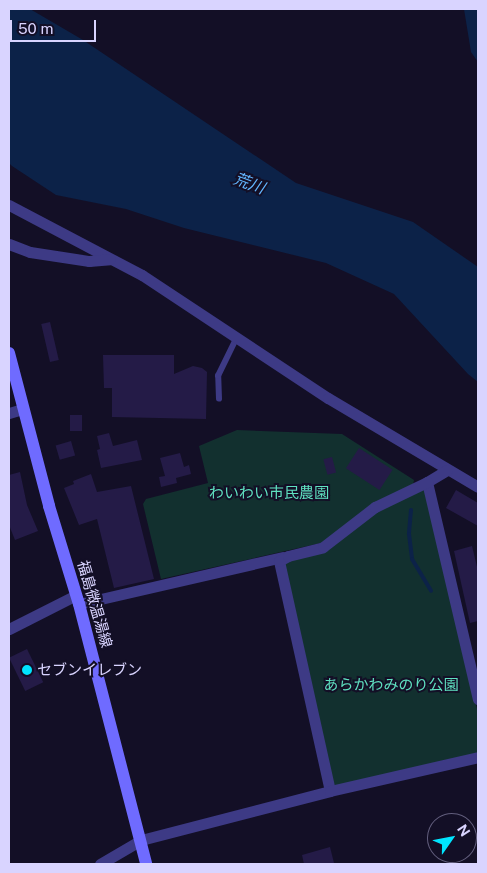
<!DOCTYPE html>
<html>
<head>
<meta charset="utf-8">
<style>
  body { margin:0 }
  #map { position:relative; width:487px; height:873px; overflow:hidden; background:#130f26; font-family:"Public Sans","Noto Sans JP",sans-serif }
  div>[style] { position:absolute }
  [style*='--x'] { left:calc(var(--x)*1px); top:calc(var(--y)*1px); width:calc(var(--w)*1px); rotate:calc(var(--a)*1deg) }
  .green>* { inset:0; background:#12302f }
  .water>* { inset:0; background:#0c2248 }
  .stream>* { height:4px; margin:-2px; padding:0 2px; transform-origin:2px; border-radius:2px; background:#0c2248 }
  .building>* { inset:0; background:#241b47; transform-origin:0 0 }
  .lane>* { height:5.5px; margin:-2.75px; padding:0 2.75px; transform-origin:2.75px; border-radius:2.75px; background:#3d3a85 }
  .street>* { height:11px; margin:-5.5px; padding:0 5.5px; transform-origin:5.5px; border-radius:5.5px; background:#3d3a85 }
  .secondary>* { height:12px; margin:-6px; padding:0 6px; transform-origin:6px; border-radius:6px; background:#6f6bff }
  .dots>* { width:14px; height:14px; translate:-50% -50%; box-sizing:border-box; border:2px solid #130f26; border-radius:50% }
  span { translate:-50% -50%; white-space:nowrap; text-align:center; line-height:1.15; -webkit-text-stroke:4px #130f26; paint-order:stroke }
  .park-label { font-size:15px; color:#5fe0c0 }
  .street-label { font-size:15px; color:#d9d4ff }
  .poi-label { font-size:15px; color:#d9d4ff }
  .left { translate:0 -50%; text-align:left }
  .water-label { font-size:16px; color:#62b6ff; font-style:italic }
  .frame { position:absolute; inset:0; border:10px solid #d9d4ff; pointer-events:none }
  .north { position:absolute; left:427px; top:813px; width:50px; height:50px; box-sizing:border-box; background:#130f26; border:1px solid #625e7d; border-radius:50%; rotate:57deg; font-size:14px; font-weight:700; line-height:20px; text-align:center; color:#d9d4ff }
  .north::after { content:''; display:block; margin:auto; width:18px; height:22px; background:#00e5ff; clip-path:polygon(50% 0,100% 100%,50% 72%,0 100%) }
  .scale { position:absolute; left:10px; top:20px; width:86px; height:22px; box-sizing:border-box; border:2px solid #d9d4ff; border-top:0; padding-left:6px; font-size:15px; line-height:18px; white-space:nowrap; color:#d9d4ff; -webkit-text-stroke:4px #130f26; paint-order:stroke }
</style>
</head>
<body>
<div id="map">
  <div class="green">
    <div style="clip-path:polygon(237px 430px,342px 434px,414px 480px,413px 485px,321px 543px,161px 579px,143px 504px,146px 499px,208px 483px,199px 446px)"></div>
    <div style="clip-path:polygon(424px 487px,478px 713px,478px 755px,333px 788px,283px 563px,326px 549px,375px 511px)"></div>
  </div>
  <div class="water">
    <div style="clip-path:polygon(9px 9px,30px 9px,83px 40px,296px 183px,413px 222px,478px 267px,478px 382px,468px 374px,394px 294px,326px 263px,184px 228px,126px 209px,56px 195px,12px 166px,9px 163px)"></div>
    <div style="clip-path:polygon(464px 9px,478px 9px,478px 62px,471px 52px)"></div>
  </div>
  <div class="stream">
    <div style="--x:411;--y:510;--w:24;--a:95"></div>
    <div style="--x:409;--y:534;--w:25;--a:83"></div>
    <div style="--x:412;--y:559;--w:37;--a:59"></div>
  </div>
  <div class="building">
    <div style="left:50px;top:322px;width:39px;height:9px;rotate:77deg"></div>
    <div style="clip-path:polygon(103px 355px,174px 355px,174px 374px,193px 366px,202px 368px,207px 372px,206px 419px,112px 417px,112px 388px,104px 388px)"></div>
    <div style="left:70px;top:415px;width:12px;height:16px"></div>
    <div style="clip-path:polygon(109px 433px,113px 446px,137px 440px,142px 460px,101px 468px,97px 450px,100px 449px,97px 436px)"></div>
    <div style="left:71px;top:441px;width:15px;height:16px;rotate:74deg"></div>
    <div style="left:359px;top:448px;width:40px;height:24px;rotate:33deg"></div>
    <div style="clip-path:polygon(180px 453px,184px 467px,189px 465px,191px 474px,176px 478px,177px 483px,161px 487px,159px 477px,165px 476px,160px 458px)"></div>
    <div style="left:332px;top:457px;width:16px;height:9px;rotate:75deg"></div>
    <div style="clip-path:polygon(20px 472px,27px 505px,38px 531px,15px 540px,9px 525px,9px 475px)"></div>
    <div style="clip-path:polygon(91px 474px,97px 492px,131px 486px,154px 579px,114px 588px,97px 519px,79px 525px,64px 488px,74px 484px,73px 481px)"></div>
    <div style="clip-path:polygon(456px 490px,478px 503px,478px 526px,446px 508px)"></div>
    <div style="clip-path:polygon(472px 546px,478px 571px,478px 621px,470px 623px,454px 551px)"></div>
    <div style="left:27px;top:649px;width:37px;height:20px;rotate:64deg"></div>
    <div style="clip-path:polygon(330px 847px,334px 863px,304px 864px,302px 855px)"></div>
  </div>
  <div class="lane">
    <div style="--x:219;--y:399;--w:23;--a:-92"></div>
    <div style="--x:218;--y:376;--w:43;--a:-64"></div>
  </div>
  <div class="street">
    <div style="--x:9;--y:205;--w:150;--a:27.8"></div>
    <div style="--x:142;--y:275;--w:223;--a:33.5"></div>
    <div style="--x:328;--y:398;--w:174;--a:30.7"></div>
    <div style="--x:9;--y:244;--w:22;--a:21"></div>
    <div style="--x:30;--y:252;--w:60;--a:8.7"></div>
    <div style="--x:89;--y:261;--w:21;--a:-5"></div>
    <div style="--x:9;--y:413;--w:14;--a:-17"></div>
    <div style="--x:447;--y:470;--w:23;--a:149"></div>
    <div style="--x:427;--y:482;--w:223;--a:76.8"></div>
    <div style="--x:79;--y:604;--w:209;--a:-13"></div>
    <div style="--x:9;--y:629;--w:75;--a:-26.9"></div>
    <div style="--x:330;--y:791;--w:236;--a:-102.5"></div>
    <div style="--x:279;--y:561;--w:10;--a:-29"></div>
    <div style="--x:288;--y:556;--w:36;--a:-14"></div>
    <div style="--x:323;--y:547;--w:66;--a:-37.6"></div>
    <div style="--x:375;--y:507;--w:58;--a:-25.7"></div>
    <div style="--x:100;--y:864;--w:48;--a:-30.3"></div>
    <div style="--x:141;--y:840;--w:195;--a:-14.5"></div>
    <div style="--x:330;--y:791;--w:152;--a:-12.9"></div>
  </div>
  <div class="secondary">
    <div style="--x:9;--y:353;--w:158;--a:75.3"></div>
    <div style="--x:49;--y:506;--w:102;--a:73"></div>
    <div style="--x:79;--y:604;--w:268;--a:75.5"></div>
  </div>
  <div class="dots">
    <div style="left:27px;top:670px;background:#00e5ff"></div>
  </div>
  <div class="park-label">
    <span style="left:269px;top:493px">わいわい市民農園</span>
    <span style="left:391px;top:685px">あらかわみのり公園</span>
  </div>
  <div class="street-label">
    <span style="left:95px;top:604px;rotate:74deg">福島微温湯線</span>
  </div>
  <div class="poi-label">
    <span class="left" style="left:37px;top:670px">セブンイレブン</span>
  </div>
  <div class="water-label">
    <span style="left:249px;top:184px;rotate:20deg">荒川</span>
  </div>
  <div class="frame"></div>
  <div class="north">N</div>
  <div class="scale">50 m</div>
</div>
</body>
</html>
